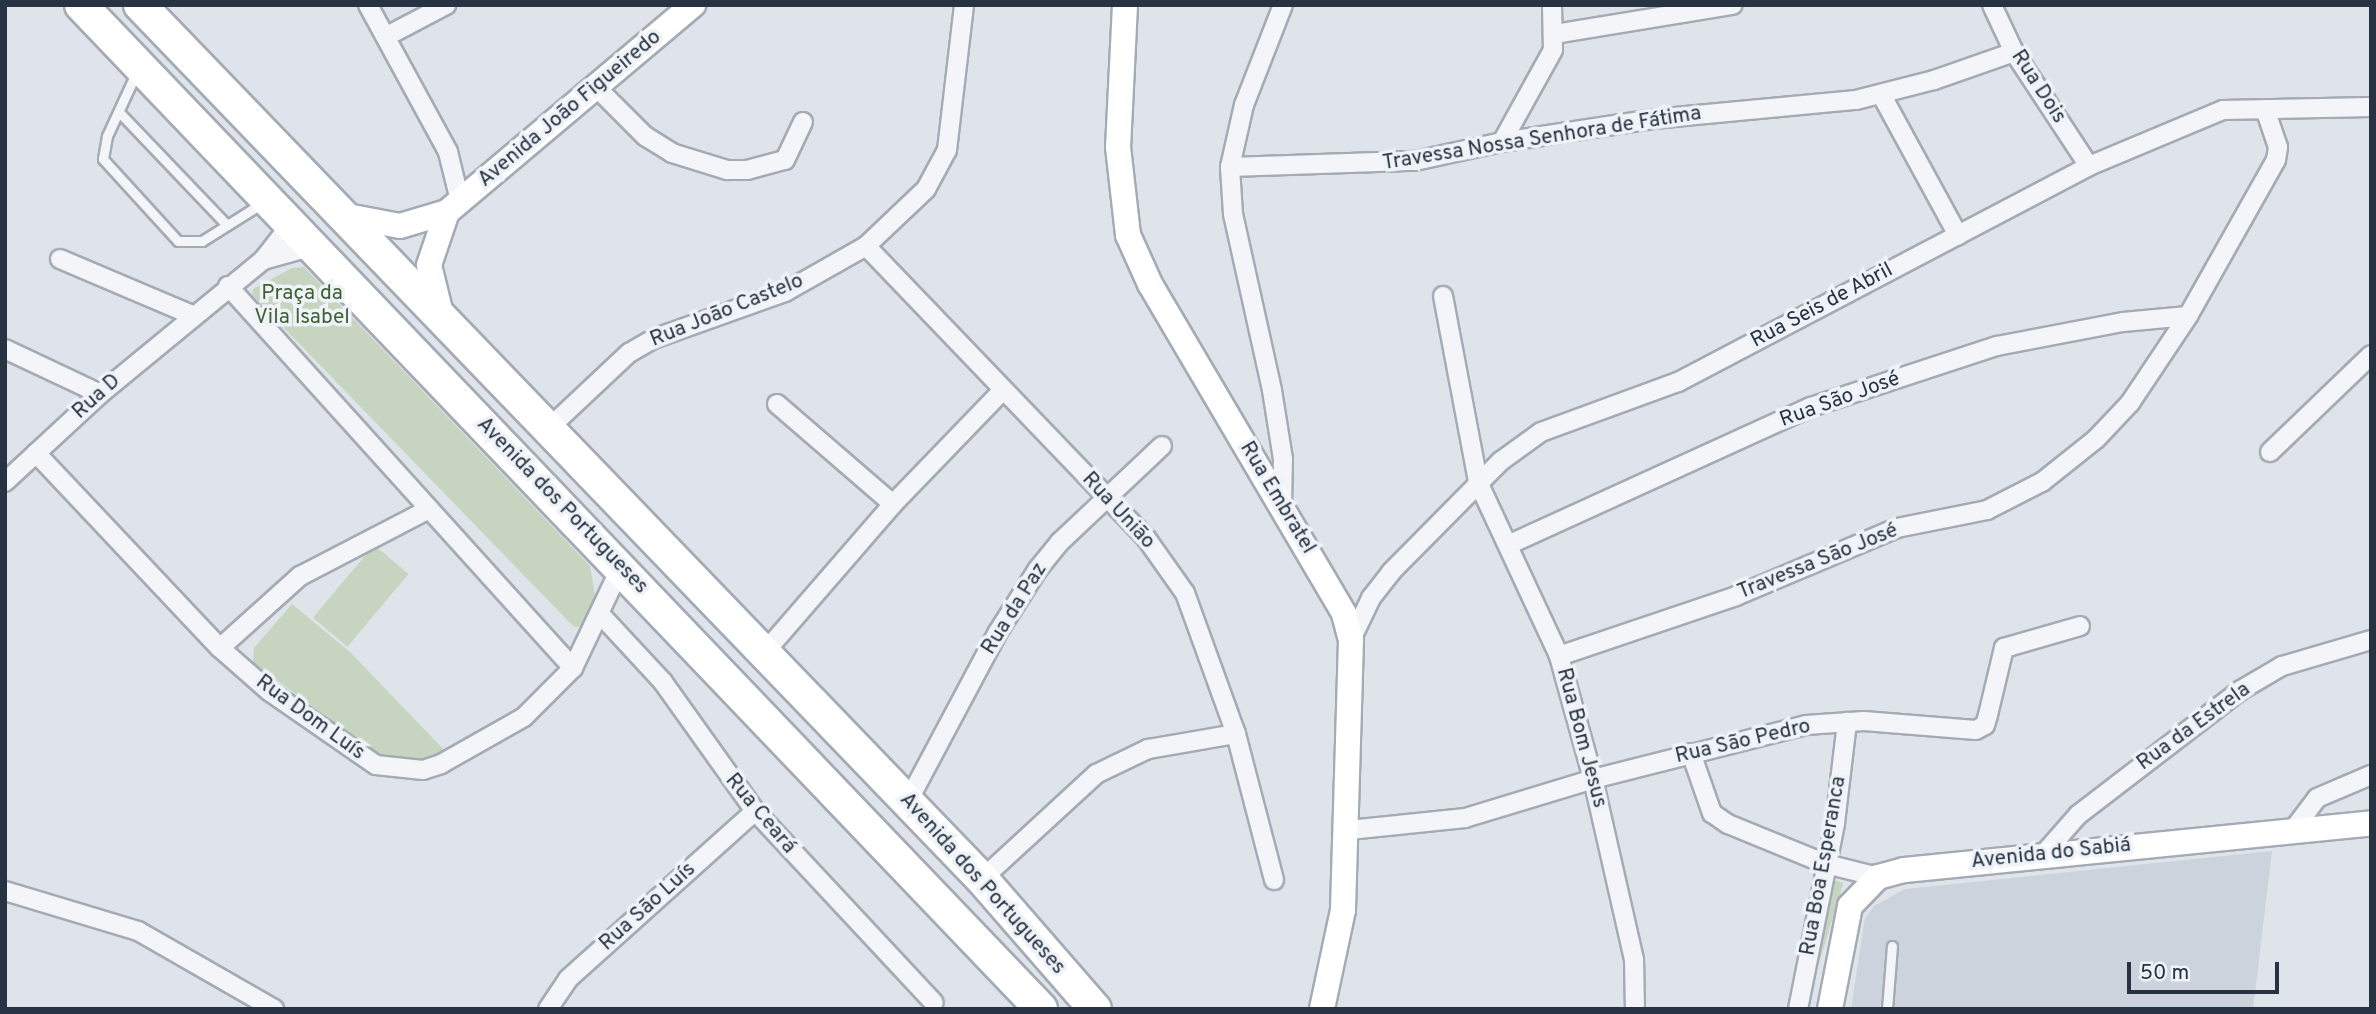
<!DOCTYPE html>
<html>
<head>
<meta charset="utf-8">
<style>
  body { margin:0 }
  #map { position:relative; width:2376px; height:1014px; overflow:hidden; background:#dfe4ea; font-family:Overpass,sans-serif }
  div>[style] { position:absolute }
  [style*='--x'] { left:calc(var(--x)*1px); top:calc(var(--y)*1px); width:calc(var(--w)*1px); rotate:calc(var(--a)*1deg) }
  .built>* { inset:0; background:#cdd3dc }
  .green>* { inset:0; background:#c6d4c0; transform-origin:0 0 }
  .roads { filter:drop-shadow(2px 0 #a4abb5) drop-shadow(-2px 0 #a4abb5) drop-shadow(0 2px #a4abb5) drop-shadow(0 -2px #a4abb5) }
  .lane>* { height:9px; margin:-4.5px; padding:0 4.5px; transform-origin:4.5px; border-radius:4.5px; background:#f3f5f8 }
  .street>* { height:18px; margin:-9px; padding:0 9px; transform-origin:9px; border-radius:9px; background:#f3f5f8 }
  .secondary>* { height:24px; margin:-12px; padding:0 12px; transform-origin:12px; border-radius:12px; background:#fff }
  .highway>* { height:32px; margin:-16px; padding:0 16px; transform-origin:16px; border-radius:16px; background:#fff }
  span { translate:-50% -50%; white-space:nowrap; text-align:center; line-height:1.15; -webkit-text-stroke:7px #eff3f7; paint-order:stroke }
  .street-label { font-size:21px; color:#273343 }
  .park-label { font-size:21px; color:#3e5f33 }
  .frame { position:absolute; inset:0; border:7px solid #273343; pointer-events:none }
  .scale { position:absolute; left:2127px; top:962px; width:152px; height:32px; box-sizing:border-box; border:4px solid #273343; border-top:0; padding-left:9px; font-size:21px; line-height:24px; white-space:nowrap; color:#273343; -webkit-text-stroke:5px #eff3f7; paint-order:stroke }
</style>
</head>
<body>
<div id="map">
  <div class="built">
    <div style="clip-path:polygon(2272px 851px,2253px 1009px,1851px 1009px,1865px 918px,1874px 906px,1905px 889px)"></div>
  </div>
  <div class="green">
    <div style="clip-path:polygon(304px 267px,590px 566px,595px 595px,584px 626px,574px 627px,252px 295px,253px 289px,292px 268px)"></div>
    <div style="left:374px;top:545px;width:45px;height:95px;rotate:40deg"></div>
    <div style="clip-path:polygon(292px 604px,350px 652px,448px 754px,432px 763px,388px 761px,253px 663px,254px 648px)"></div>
    <div style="left:1830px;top:879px;width:14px;height:132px;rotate:17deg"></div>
  </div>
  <div class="roads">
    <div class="lane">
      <div style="--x:137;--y:71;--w:72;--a:114.8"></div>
      <div style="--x:107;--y:136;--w:23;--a:100"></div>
      <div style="--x:103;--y:159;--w:111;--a:47.6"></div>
      <div style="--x:178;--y:241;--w:24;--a:0"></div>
      <div style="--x:202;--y:241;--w:73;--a:-32.2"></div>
      <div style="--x:119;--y:112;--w:156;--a:46.3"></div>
      <div style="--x:1887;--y:1009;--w:63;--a:-85.5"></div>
    </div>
    <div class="street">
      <div style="--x:368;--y:5;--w:167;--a:61.4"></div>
      <div style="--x:448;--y:152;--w:50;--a:76.2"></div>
      <div style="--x:1992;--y:5;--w:52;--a:64.9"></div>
      <div style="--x:2014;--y:52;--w:136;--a:56.7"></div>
      <div style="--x:1555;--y:34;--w:180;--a:-9.3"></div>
      <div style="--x:387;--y:36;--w:67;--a:-27.7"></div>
      <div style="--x:597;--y:88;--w:68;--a:45"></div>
      <div style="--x:645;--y:136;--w:32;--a:32"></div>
      <div style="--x:672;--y:153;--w:58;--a:17.2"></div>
      <div style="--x:727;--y:170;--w:20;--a:0"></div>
      <div style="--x:747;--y:170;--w:39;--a:-15"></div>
      <div style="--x:785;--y:160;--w:42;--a:-64.7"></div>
      <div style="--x:1881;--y:94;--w:161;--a:61.4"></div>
      <div style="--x:1502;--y:142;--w:105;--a:-61"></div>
      <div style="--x:1553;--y:50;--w:45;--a:-91.3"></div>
      <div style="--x:1230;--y:167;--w:185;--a:-1.9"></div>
      <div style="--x:1415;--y:161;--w:89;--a:-12.3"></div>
      <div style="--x:1502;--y:142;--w:154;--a:-8.6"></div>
      <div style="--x:1654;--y:119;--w:203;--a:-5.4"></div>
      <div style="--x:1856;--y:100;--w:81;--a:-14.4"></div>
      <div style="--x:1934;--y:80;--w:85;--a:-19.3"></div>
      <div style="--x:866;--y:246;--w:405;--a:46.2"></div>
      <div style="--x:1146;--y:538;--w:67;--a:54.7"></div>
      <div style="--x:1185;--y:593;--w:150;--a:70.1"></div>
      <div style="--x:1236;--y:734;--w:151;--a:75.4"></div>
      <div style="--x:60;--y:259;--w:143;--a:23"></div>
      <div style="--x:263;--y:260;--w:52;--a:-15.6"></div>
      <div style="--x:228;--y:286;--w:515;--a:47.91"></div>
      <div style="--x:1443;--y:296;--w:189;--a:79.3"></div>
      <div style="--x:1478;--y:482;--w:192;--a:65"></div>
      <div style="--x:1559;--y:656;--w:128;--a:74.5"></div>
      <div style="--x:1593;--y:779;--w:185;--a:77.2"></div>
      <div style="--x:1634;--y:959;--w:50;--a:88.9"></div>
      <div style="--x:5;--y:349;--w:105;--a:25.3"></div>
      <div style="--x:777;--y:404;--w:153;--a:40.8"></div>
      <div style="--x:548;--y:429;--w:111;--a:-43.2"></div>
      <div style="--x:629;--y:353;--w:28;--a:-30"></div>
      <div style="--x:653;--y:339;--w:140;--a:-19.6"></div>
      <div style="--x:785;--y:292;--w:93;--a:-29.6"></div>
      <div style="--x:866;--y:246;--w:83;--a:-43.5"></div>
      <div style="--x:926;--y:189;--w:44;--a:-61.7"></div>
      <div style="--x:947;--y:150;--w:146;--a:-83.3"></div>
      <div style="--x:2270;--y:452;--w:140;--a:-43.8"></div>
      <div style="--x:36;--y:453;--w:268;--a:46.7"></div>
      <div style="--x:220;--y:648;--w:65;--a:41.3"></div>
      <div style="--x:269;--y:691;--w:130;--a:34.7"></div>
      <div style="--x:376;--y:765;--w:47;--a:6.1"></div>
      <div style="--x:423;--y:770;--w:19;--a:-18"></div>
      <div style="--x:441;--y:764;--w:95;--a:-29.5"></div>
      <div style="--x:524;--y:717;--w:69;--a:-45"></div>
      <div style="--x:573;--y:668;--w:112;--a:-64.6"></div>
      <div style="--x:5;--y:482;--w:129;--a:-42.8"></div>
      <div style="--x:100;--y:394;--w:211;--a:-39.4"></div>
      <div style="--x:263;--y:260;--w:46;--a:-52.1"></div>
      <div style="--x:1282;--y:503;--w:44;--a:-88.7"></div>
      <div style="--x:1283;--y:459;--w:70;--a:-99.1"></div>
      <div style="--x:1272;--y:390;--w:180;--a:-102.5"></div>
      <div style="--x:1233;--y:214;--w:47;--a:-93.7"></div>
      <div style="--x:1230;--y:167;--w:64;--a:-77.3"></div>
      <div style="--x:1244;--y:105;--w:107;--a:-68.7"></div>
      <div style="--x:1510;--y:544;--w:331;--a:-24.5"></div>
      <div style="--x:1811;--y:407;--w:196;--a:-18.2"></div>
      <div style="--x:1997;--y:346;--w:128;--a:-10.8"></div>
      <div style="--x:2123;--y:322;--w:65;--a:-5.3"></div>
      <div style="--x:600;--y:614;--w:93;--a:47.2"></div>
      <div style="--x:663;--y:682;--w:158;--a:54.5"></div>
      <div style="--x:755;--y:811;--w:262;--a:47"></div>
      <div style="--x:1351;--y:640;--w:47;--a:-64.5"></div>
      <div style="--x:1371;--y:598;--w:33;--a:-52"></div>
      <div style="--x:1391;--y:572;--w:156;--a:-45.3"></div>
      <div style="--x:1501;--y:461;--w:49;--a:-35.9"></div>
      <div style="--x:1541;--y:432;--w:146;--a:-20.1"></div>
      <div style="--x:1678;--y:382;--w:464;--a:-27.7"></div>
      <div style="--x:2089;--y:166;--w:145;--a:-22.7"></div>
      <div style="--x:2223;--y:110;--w:148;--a:-1.2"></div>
      <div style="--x:220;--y:648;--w:108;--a:-42"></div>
      <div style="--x:300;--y:576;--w:145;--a:-27.4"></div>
      <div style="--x:764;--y:653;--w:197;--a:-49.1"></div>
      <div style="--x:893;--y:504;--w:157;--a:-46"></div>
      <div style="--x:1559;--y:656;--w:187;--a:-18.7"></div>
      <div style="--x:1736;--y:596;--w:175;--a:-22.9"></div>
      <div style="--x:1897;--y:528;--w:92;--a:-11.3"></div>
      <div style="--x:1987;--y:510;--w:62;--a:-27"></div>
      <div style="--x:2042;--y:482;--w:69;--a:-38.5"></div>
      <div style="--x:2096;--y:439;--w:50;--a:-46.6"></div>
      <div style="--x:2130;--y:403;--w:105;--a:-56.3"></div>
      <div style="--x:2188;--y:316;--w:179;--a:-60.6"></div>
      <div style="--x:2276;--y:160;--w:13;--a:-81"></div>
      <div style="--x:2278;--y:147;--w:40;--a:-108.9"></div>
      <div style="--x:1691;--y:753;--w:64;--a:70.7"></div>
      <div style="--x:1712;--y:813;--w:19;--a:35"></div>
      <div style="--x:1728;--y:824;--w:106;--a:22.2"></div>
      <div style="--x:1826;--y:864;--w:54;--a:14"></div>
      <div style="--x:908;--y:801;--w:191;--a:-62"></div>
      <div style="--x:998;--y:632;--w:75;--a:-57.6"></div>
      <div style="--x:1038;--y:569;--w:35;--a:-51"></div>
      <div style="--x:1060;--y:542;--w:140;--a:-43.3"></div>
      <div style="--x:1349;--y:830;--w:117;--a:-5.9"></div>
      <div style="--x:1465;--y:818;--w:134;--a:-16.9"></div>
      <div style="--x:1593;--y:779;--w:220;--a:-14.2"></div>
      <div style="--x:1806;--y:725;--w:58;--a:-3.9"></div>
      <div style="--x:1864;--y:721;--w:112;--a:4.6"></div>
      <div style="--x:1976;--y:730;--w:10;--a:-29"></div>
      <div style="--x:1985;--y:725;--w:10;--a:-73"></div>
      <div style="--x:1988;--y:715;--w:69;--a:-76.6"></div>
      <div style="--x:2004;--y:648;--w:79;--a:-16.1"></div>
      <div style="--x:2293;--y:830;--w:40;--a:-53"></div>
      <div style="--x:2317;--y:798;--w:59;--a:-23.1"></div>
      <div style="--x:2043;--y:855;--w:53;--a:-48.8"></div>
      <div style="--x:2078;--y:815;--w:205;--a:-37.5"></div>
      <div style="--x:2241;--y:690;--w:48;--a:-30.3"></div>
      <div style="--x:2282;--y:666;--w:93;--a:-16.3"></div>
      <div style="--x:982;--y:879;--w:155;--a:-42.6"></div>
      <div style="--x:1096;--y:774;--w:58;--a:-25.7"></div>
      <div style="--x:1148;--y:749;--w:89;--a:-9.7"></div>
      <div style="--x:5;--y:891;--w:139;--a:16.7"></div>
      <div style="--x:138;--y:931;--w:157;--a:29.8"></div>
      <div style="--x:548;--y:1009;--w:36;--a:-56"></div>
      <div style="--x:568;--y:979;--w:251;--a:-41.9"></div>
      <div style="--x:1798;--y:1009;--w:190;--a:-78.7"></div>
      <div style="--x:1835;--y:823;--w:102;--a:-83.2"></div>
    </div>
    <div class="secondary">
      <div style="--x:1125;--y:5;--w:142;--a:92.8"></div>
      <div style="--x:1118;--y:147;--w:89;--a:83.5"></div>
      <div style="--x:1128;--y:235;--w:54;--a:65.8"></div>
      <div style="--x:1150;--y:284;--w:383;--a:59.5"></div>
      <div style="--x:1344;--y:614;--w:27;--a:75"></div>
      <div style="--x:1351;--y:640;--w:270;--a:91.7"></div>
      <div style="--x:1343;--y:910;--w:101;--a:102"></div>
      <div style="--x:342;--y:215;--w:59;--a:10.7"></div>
      <div style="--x:400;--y:226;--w:49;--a:-16.6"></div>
      <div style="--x:447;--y:212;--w:322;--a:-40.1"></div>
      <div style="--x:441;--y:314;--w:50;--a:-103.8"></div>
      <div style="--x:429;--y:265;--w:56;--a:-71.2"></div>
      <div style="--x:1830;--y:1009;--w:105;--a:-79"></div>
      <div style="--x:1850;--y:906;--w:40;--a:-46"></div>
      <div style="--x:1878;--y:877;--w:27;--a:-15"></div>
      <div style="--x:1904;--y:870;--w:469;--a:-5.7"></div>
    </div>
    <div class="highway">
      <div style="--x:81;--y:5;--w:1389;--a:46.28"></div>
      <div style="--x:140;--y:5;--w:1214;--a:46.07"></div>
      <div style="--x:982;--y:879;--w:172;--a:49"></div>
    </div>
  </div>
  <div class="street-label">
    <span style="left:2038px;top:87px;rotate:57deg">Rua Dois</span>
    <span style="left:570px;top:109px;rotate:-40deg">Avenida João Figueiredo</span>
    <span style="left:1542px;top:139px;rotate:-9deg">Travessa Nossa Senhora de Fátima</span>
    <span style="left:1822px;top:306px;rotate:-28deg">Rua Seis de Abril</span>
    <span style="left:727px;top:311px;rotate:-22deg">Rua João Castelo</span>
    <span style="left:97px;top:397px;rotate:-42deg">Rua D</span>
    <span style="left:1840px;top:400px;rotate:-20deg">Rua São José</span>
    <span style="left:1277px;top:498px;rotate:59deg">Rua Embratel</span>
    <span style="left:562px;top:506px;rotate:46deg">Avenida dos Portugueses</span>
    <span style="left:1118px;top:511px;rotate:47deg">Rua União</span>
    <span style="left:1818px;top:562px;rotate:-22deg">Travessa São José</span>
    <span style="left:1015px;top:609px;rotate:-58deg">Rua da Paz</span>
    <span style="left:310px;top:718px;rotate:36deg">Rua Dom Luís</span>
    <span style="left:2194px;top:727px;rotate:-36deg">Rua da Estrela</span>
    <span style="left:1581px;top:738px;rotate:75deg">Rua Bom Jesus</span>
    <span style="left:1743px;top:742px;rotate:-13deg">Rua São Pedro</span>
    <span style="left:760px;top:814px;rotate:50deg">Rua Ceará</span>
    <span style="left:2051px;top:854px;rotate:-6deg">Avenida do Sabiá</span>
    <span style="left:1824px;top:866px;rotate:-80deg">Rua Boa Esperanca</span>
    <span style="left:982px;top:884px;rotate:48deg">Avenida dos Portugueses</span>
    <span style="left:648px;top:907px;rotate:-42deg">Rua São Luís</span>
  </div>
  <div class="park-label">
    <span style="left:302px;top:306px">Praça da<br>Vila Isabel</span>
  </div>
  <div class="frame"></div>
  <div class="scale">50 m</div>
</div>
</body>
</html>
